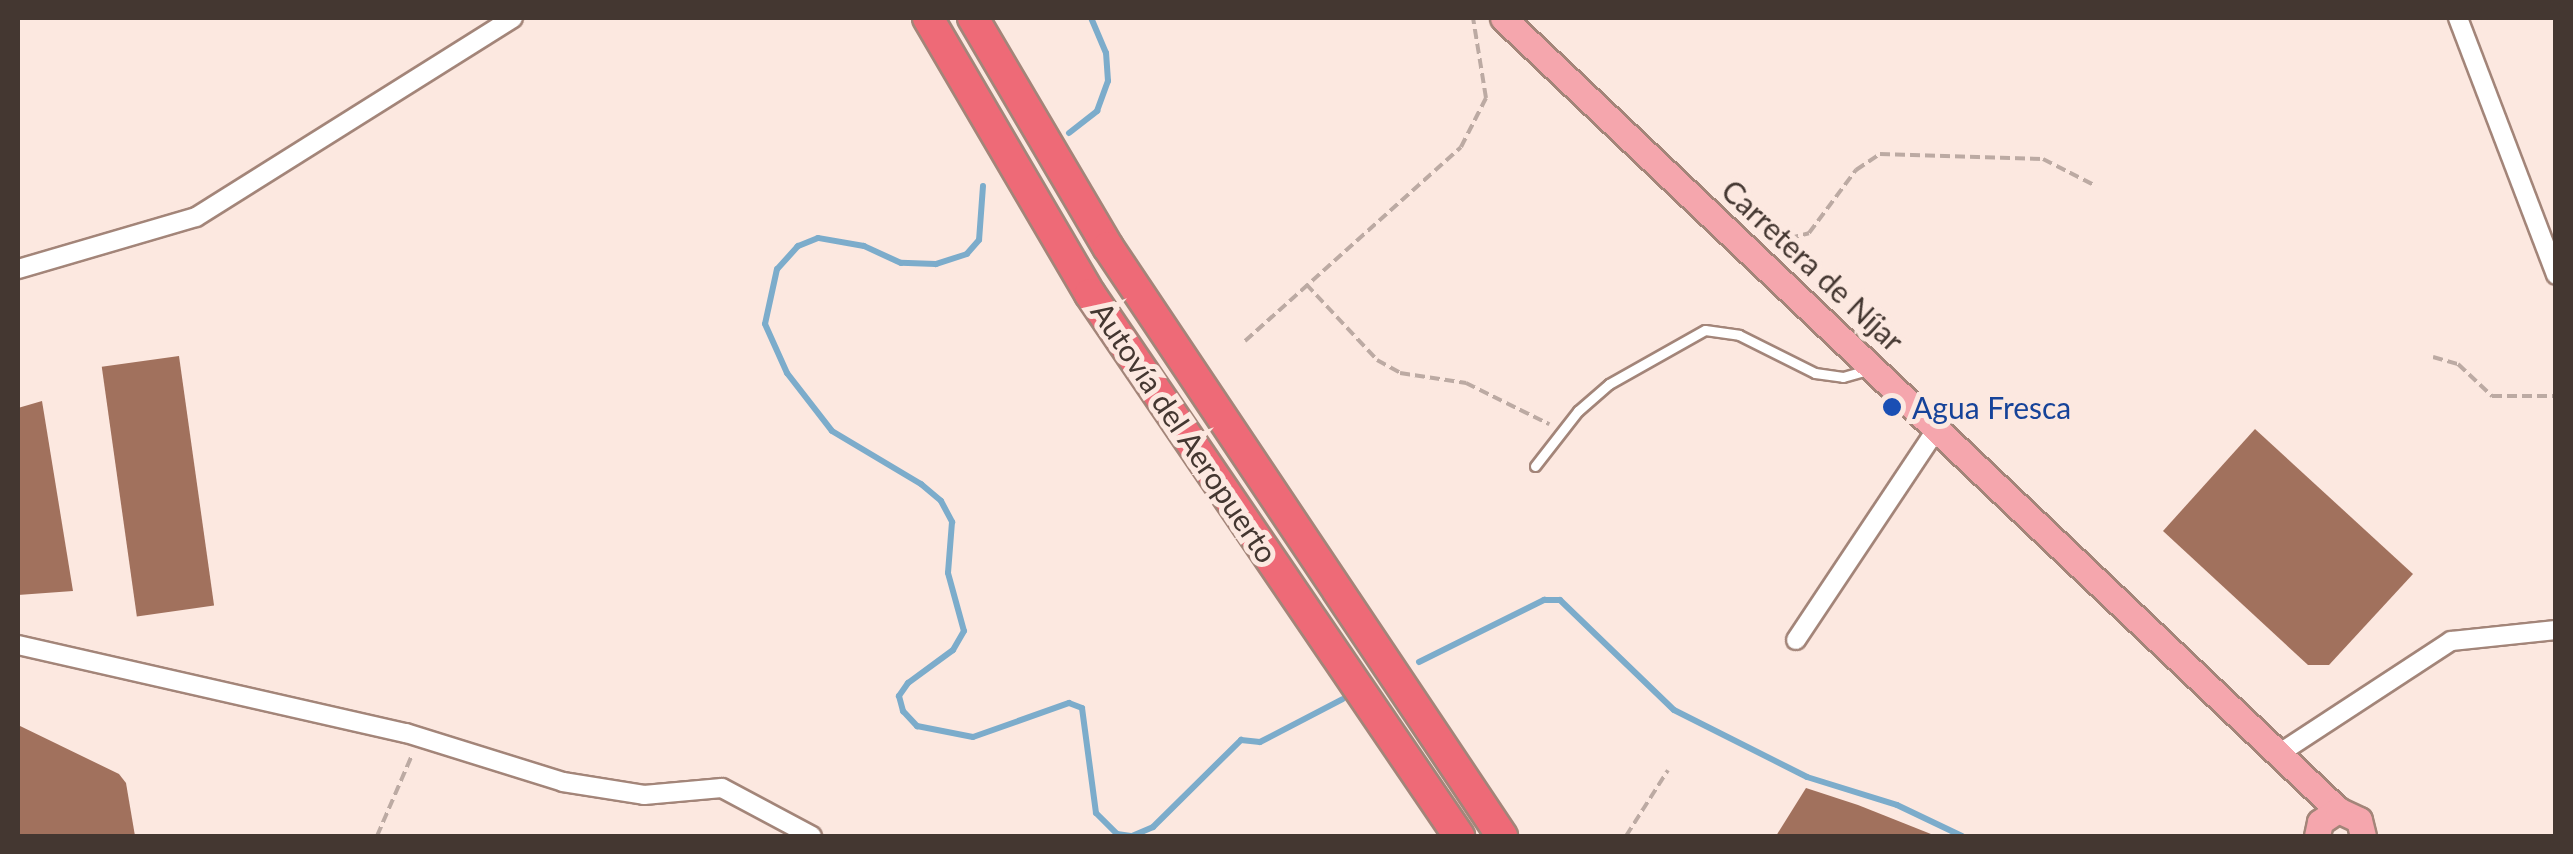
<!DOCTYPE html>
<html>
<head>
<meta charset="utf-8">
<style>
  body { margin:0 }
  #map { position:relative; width:2573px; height:854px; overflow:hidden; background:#fce8e0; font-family:Lato,sans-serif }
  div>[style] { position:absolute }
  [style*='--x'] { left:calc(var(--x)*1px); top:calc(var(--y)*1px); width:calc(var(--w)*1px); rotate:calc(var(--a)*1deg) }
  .stream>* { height:6px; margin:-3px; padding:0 3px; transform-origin:3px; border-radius:3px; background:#7caccb }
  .building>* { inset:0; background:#a1715d; transform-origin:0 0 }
  .path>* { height:4px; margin-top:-2px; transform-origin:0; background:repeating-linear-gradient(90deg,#bcaaa3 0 10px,transparent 0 15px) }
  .roads { filter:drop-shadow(2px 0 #a38579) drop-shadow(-2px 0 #a38579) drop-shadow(0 2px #a38579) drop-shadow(0 -2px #a38579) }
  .service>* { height:9px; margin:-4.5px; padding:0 4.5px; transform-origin:4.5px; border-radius:4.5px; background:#fff }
  .minor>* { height:18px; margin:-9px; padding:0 9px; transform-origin:9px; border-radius:9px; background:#fff }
  .primary>* { height:25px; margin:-12.5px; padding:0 12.5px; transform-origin:12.5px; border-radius:12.5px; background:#f5a6ad }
  .motorway>* { height:30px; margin:-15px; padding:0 15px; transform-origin:15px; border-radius:15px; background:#ee6a77 }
  .dots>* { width:28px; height:28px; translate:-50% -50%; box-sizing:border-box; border:5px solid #fce8e0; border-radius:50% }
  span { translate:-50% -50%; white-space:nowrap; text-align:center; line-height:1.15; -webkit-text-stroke:10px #fce8e0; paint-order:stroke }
  .street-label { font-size:30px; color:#443731 }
  .transit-label { font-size:30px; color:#164399 }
  .left { translate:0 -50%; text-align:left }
  .frame { position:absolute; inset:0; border:20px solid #443731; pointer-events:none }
</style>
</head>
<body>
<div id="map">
  <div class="stream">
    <div style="--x:1069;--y:133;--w:36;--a:-38"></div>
    <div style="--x:1097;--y:111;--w:32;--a:-70"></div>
    <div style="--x:1108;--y:81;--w:28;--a:-94"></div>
    <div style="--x:1106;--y:53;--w:38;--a:-113"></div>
    <div style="--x:983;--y:186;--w:54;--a:94.2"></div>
    <div style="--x:979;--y:240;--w:18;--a:131"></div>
    <div style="--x:967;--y:254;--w:33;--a:162"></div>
    <div style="--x:936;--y:264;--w:35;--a:-178"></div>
    <div style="--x:901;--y:263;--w:41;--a:-155.3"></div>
    <div style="--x:864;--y:246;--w:47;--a:-170.1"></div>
    <div style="--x:818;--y:238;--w:22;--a:158"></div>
    <div style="--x:798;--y:246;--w:31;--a:132"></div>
    <div style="--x:777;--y:269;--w:56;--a:102.3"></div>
    <div style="--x:765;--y:324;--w:54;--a:65.8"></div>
    <div style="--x:787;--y:373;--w:73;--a:52.2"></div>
    <div style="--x:832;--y:431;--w:104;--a:30.8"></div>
    <div style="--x:921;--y:484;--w:26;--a:40"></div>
    <div style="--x:941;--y:501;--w:24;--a:62"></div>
    <div style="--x:952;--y:522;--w:51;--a:94.5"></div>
    <div style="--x:948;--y:573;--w:60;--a:74.6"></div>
    <div style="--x:964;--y:631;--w:22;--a:120"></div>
    <div style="--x:953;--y:650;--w:56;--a:143.7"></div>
    <div style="--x:908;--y:683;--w:16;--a:125"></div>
    <div style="--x:899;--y:696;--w:16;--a:75"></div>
    <div style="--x:903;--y:711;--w:21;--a:47"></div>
    <div style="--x:917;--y:726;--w:57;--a:11.1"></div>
    <div style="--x:973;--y:737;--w:102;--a:-19.5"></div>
    <div style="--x:1069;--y:703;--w:14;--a:21"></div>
    <div style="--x:1082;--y:708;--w:106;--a:82.4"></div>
    <div style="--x:1096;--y:813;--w:30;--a:45"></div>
    <div style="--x:1117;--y:834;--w:14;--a:8"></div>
    <div style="--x:1419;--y:662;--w:140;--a:-26.4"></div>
    <div style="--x:1544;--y:600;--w:16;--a:0"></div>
    <div style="--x:1560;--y:600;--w:158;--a:44"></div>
    <div style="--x:1674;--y:710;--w:149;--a:26.7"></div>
    <div style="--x:1807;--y:777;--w:94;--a:17.3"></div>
    <div style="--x:1897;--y:805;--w:72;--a:25.5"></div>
    <div style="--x:1132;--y:836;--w:23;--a:-23"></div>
    <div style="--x:1153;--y:827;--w:124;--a:-44.7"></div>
    <div style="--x:1241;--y:740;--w:19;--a:6"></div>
    <div style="--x:1260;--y:742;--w:93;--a:-27.4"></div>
  </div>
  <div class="building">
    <div style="left:179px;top:356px;width:252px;height:78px;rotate:82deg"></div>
    <div style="clip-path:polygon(42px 401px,73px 591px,18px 595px,18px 408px)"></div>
    <div style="clip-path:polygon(2255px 429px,2413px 574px,2329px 665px,2308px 665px,2163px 531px)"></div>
    <div style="clip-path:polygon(18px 725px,119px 774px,126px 783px,135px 836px,18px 836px)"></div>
    <div style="clip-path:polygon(1806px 788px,1858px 805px,1936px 836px,1776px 836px)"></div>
  </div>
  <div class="path">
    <div style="--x:1774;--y:242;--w:36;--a:-14"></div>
    <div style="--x:1809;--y:233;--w:79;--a:-53.3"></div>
    <div style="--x:1856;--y:170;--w:29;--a:-34"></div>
    <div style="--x:1880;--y:154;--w:163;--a:1.8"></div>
    <div style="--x:2043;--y:159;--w:57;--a:27"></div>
    <div style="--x:1306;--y:284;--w:104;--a:46.9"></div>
    <div style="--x:1377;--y:360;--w:26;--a:29"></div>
    <div style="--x:1400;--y:373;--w:67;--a:8.6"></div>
    <div style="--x:1466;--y:383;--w:93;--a:26.3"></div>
    <div style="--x:1245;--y:341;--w:290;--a:-41.9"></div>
    <div style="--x:1461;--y:147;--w:55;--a:-63"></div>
    <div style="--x:1486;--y:98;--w:81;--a:-99.2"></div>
    <div style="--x:2433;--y:357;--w:26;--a:16"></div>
    <div style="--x:2458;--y:364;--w:47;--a:43.3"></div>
    <div style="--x:2492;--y:396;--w:64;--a:0"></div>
    <div style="--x:377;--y:836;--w:88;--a:-66.6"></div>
    <div style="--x:1626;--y:836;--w:78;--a:-57.5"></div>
  </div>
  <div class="roads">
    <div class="service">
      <div style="--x:1535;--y:466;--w:70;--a:-52"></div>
      <div style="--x:1578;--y:411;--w:41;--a:-41.1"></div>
      <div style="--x:1609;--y:384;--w:110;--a:-29.4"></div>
      <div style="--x:1705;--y:330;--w:34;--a:8"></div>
      <div style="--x:1739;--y:335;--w:85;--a:26.6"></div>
      <div style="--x:1815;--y:373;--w:28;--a:8"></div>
      <div style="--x:1843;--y:377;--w:25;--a:-16"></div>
    </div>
    <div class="minor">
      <div style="--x:2458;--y:18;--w:275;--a:69.1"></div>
      <div style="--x:18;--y:269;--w:185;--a:-16.3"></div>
      <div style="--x:196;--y:217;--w:374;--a:-32.1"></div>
      <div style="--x:1796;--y:640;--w:256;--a:-56.3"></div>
      <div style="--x:18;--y:645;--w:398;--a:12.8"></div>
      <div style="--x:406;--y:733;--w:164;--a:17.3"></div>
      <div style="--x:563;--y:782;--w:82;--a:9.1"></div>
      <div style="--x:644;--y:795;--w:78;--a:-5.1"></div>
      <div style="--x:722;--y:788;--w:102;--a:28.1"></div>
      <div style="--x:2283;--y:751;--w:201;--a:-33.2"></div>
      <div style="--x:2451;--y:641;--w:106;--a:-6"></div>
    </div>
    <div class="primary">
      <div style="--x:1503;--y:18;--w:1151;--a:43.49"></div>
      <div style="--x:2317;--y:836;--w:14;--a:-78"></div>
      <div style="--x:2320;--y:822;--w:22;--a:-34"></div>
      <div style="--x:2338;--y:810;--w:23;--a:25"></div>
      <div style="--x:2359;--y:820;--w:16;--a:76"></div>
    </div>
    <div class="motorway">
      <div style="--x:928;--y:18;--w:320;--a:59.6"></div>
      <div style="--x:1090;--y:294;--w:656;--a:55.75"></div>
      <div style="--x:973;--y:18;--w:266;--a:59.5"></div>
      <div style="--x:1108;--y:247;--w:709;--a:56.22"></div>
    </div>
  </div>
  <div class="dots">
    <div style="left:1892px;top:407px;background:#1a4fb4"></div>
  </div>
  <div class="street-label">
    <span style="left:1813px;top:265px;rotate:43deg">Carretera de Níjar</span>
    <span style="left:1185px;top:432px;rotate:56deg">Autovía del Aeropuerto</span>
  </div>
  <div class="transit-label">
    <span class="left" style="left:1912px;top:407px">Agua Fresca</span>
  </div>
  <div class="frame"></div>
</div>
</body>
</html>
